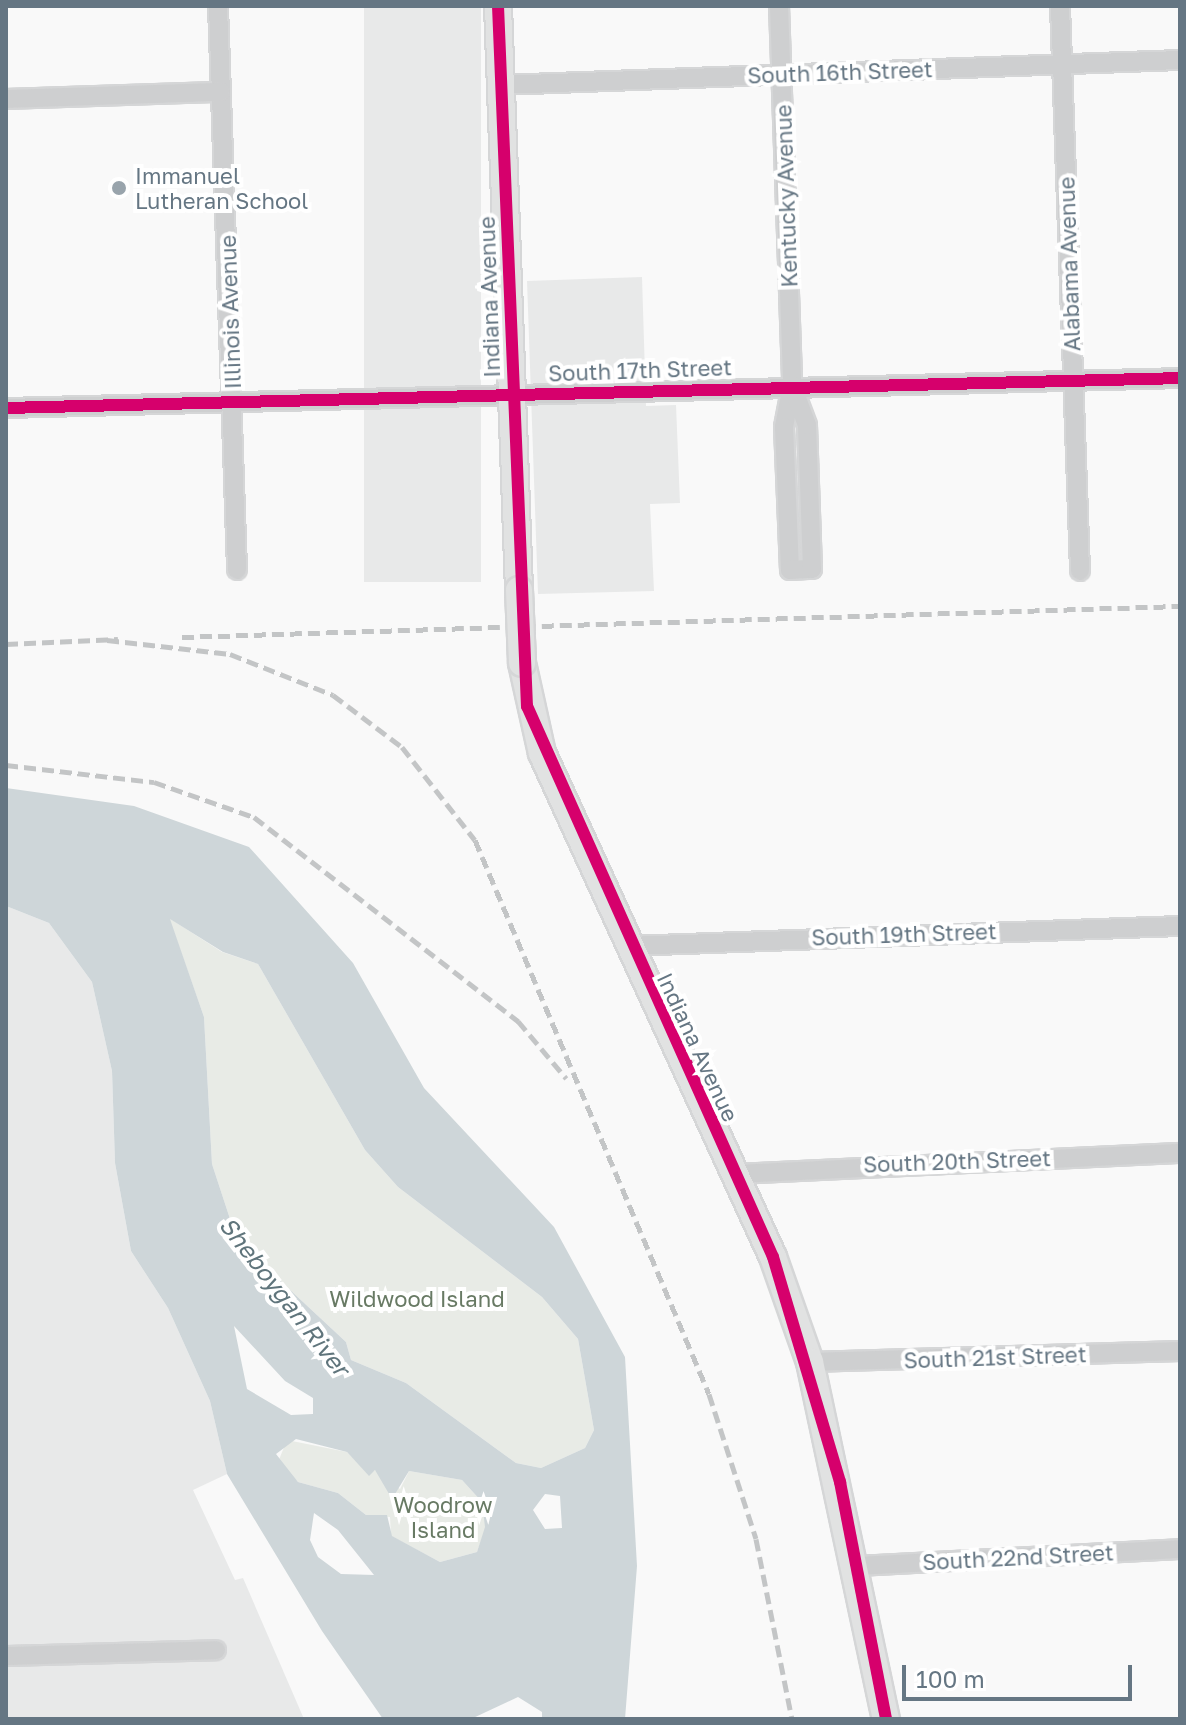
<!DOCTYPE html>
<html>
<head>
<meta charset="utf-8">
<style>
  body { margin:0 }
  #map { position:relative; width:1186px; height:1725px; overflow:hidden; background:#f9f9f9; font-family:"Golos Text",sans-serif }
  div>[style] { position:absolute }
  [style*='--x'] { left:calc(var(--x)*1px); top:calc(var(--y)*1px); width:calc(var(--w)*1px); rotate:calc(var(--a)*1deg) }
  .built>* { inset:0; background:#e8e9e9; transform-origin:0 0 }
  .green>* { inset:0; background:#e8ebe6 }
  .water>* { inset:0; background:#ced6d9 }
  .roads { filter:drop-shadow(2px 0 #d5d6d7) drop-shadow(-2px 0 #d5d6d7) drop-shadow(0 2px #d5d6d7) drop-shadow(0 -2px #d5d6d7) }
  .minor>* { height:18px; margin:-9px; padding:0 9px; transform-origin:9px; border-radius:9px; background:#cecfd0 }
  .secondary>* { height:26px; margin:-13px; padding:0 13px; transform-origin:13px; border-radius:13px; background:#e1e2e2 }
  .rail>* { height:5px; margin-top:-2.5px; transform-origin:0; background:repeating-linear-gradient(90deg,#c3c5c6 0 12px,transparent 0 18px) }
  .bridges { filter:drop-shadow(2px 0 #d5d6d7) drop-shadow(-2px 0 #d5d6d7) drop-shadow(0 2px #d5d6d7) drop-shadow(0 -2px #d5d6d7) }
  .secondary-bridge>* { height:26px; margin:-13px; padding:0 13px; transform-origin:13px; border-radius:13px; background:#e1e2e2 }
  .cycleway>* { height:12px; margin:-6px; padding:0 6px; transform-origin:6px; border-radius:6px; background:#d6006c }
  .dots>* { width:22px; height:22px; translate:-50% -50%; box-sizing:border-box; border:4px solid #fff; border-radius:50% }
  span { translate:-50% -50%; white-space:nowrap; text-align:center; line-height:1.15; -webkit-text-stroke:8px #fff; paint-order:stroke }
  .street-label { font-size:22px; color:#657683 }
  .poi-label { font-size:22px; color:#657683 }
  .left { translate:0 -50%; text-align:left }
  .park-label { font-size:22px; color:#687a64 }
  .water-label { font-size:24px; color:#60757c; font-style:italic }
  .frame { position:absolute; inset:0; border:8px solid #657683; pointer-events:none }
  .scale { position:absolute; left:902px; top:1665px; width:230px; height:36px; box-sizing:border-box; border:4px solid #657683; border-top:0; padding-left:10px; font-size:24px; line-height:28px; white-space:nowrap; color:#657683; -webkit-text-stroke:6px #fff; paint-order:stroke }
</style>
</head>
<body>
<div id="map">
  <div class="built">
    <div style="left:364px;top:6px;width:117px;height:576px"></div>
    <div style="clip-path:polygon(642px 277px,646px 406px,676px 405px,680px 503px,650px 504px,654px 591px,538px 594px,527px 281px)"></div>
    <div style="clip-path:polygon(6px 906px,49px 923px,92px 982px,112px 1071px,115px 1163px,131px 1251px,168px 1308px,210px 1401px,227px 1474px,193px 1490px,235px 1580px,243px 1578px,304px 1719px,6px 1719px)"></div>
  </div>
  <div class="green">
    <div style="clip-path:polygon(169px 918px,222px 952px,258px 964px,365px 1150px,398px 1187px,542px 1297px,578px 1339px,594px 1430px,585px 1448px,541px 1468px,516px 1463px,406px 1383px,351px 1360px,346px 1342px,259px 1261px,232px 1225px,212px 1164px,204px 1017px)"></div>
    <div style="clip-path:polygon(287px 1440px,347px 1452px,369px 1475px,375px 1470px,400px 1489px,409px 1471px,462px 1480px,482px 1502px,486px 1527px,477px 1552px,440px 1562px,391px 1536px,390px 1517px,366px 1515px,338px 1493px,298px 1482px,278px 1462px)"></div>
  </div>
  <div class="water">
    <div style="clip-path:polygon(evenodd,6px 788px,134px 806px,249px 847px,353px 963px,424px 1088px,554px 1227px,625px 1357px,637px 1566px,625px 1719px,542px 1719px,542px 1712px,518px 1697px,471px 1719px,383px 1719px,322px 1631px,227px 1474px,210px 1401px,168px 1308px,131px 1251px,115px 1163px,112px 1071px,92px 982px,49px 923px,6px 906px,6px 788px,170px 919px,223px 952px,258px 964px,365px 1150px,398px 1187px,542px 1297px,578px 1339px,594px 1430px,585px 1448px,541px 1468px,516px 1463px,406px 1383px,351px 1360px,346px 1342px,259px 1261px,232px 1225px,212px 1164px,204px 1017px,170px 919px,6px 788px,234px 1326px,285px 1381px,313px 1398px,313px 1414px,291px 1415px,247px 1389px,234px 1326px,6px 788px,296px 1439px,347px 1452px,369px 1476px,375px 1470px,392px 1499px,409px 1471px,462px 1480px,482px 1502px,485px 1527px,477px 1552px,440px 1562px,392px 1536px,387px 1515px,366px 1515px,338px 1493px,298px 1482px,276px 1454px,296px 1439px,6px 788px,545px 1494px,560px 1496px,562px 1528px,545px 1529px,533px 1510px,545px 1494px,6px 788px,314px 1513px,338px 1530px,374px 1575px,341px 1574px,318px 1557px,310px 1540px,314px 1513px)"></div>
  </div>
  <div class="roads">
    <div class="minor">
      <div style="--x:218;--y:6;--w:564;--a:88.07"></div>
      <div style="--x:779;--y:6;--w:379;--a:88"></div>
      <div style="--x:792;--y:385;--w:43;--a:100.8"></div>
      <div style="--x:784;--y:427;--w:143;--a:87.6"></div>
      <div style="--x:790;--y:570;--w:22;--a:-3"></div>
      <div style="--x:812;--y:569;--w:144;--a:-92"></div>
      <div style="--x:807;--y:425;--w:43;--a:-110.6"></div>
      <div style="--x:1060;--y:6;--w:565;--a:87.97"></div>
      <div style="--x:501;--y:85;--w:679;--a:-2.11"></div>
      <div style="--x:6;--y:99;--w:215;--a:-1.9"></div>
      <div style="--x:6;--y:408;--w:1174;--a:-1.46"></div>
      <div style="--x:629;--y:946;--w:551;--a:-2.08"></div>
      <div style="--x:735;--y:1174;--w:445;--a:-2.7"></div>
      <div style="--x:810;--y:1362;--w:370;--a:-1.7"></div>
      <div style="--x:857;--y:1566;--w:323;--a:-3"></div>
      <div style="--x:6;--y:1656;--w:210;--a:-1.6"></div>
    </div>
    <div class="secondary">
      <div style="--x:498;--y:6;--w:584;--a:87.94"></div>
      <div style="--x:522;--y:663;--w:92;--a:77.5"></div>
      <div style="--x:542;--y:753;--w:554;--a:65.38"></div>
      <div style="--x:773;--y:1257;--w:111;--a:70.6"></div>
      <div style="--x:810;--y:1362;--w:365;--a:78"></div>
    </div>
  </div>
  <div class="rail">
    <div style="--x:182;--y:637;--w:998;--a:-1.78"></div>
    <div style="--x:107;--y:640;--w:124;--a:6.5"></div>
    <div style="--x:230;--y:654;--w:111;--a:21.7"></div>
    <div style="--x:333;--y:695;--w:86;--a:37"></div>
    <div style="--x:402;--y:747;--w:118;--a:51.9"></div>
    <div style="--x:475;--y:840;--w:601;--a:67.1"></div>
    <div style="--x:709;--y:1394;--w:152;--a:72"></div>
    <div style="--x:756;--y:1539;--w:184;--a:78.7"></div>
    <div style="--x:6;--y:644;--w:112;--a:-2.6"></div>
    <div style="--x:6;--y:765;--w:149;--a:6.6"></div>
    <div style="--x:154;--y:782;--w:106;--a:19.3"></div>
    <div style="--x:254;--y:817;--w:334;--a:37.7"></div>
    <div style="--x:518;--y:1021;--w:75;--a:49.9"></div>
  </div>
  <div class="bridges">
    <div class="secondary-bridge">
      <div style="--x:519;--y:590;--w:73;--a:87.6"></div>
    </div>
  </div>
  <div class="cycleway">
    <div style="--x:498;--y:6;--w:701;--a:87.63"></div>
    <div style="--x:527;--y:706;--w:603;--a:65.94"></div>
    <div style="--x:773;--y:1257;--w:235;--a:73.4"></div>
    <div style="--x:840;--y:1482;--w:241;--a:79"></div>
    <div style="--x:6;--y:408;--w:1174;--a:-1.46"></div>
  </div>
  <div class="dots">
    <div style="left:119px;top:188px;background:#99a4ac"></div>
  </div>
  <div class="street-label">
    <span style="left:840px;top:72px;rotate:-2deg">South 16th Street</span>
    <span style="left:786px;top:196px;rotate:-92deg">Kentucky Avenue</span>
    <span style="left:1069px;top:264px;rotate:-92deg">Alabama Avenue</span>
    <span style="left:489px;top:297px;rotate:-92deg">Indiana Avenue</span>
    <span style="left:230px;top:312px;rotate:-92deg">Illinois Avenue</span>
    <span style="left:640px;top:370px;rotate:-2deg">South 17th Street</span>
    <span style="left:904px;top:934px;rotate:-2deg">South 19th Street</span>
    <span style="left:698px;top:1047px;rotate:65deg">Indiana Avenue</span>
    <span style="left:957px;top:1161px;rotate:-2deg">South 20th Street</span>
    <span style="left:995px;top:1357px;rotate:-2deg">South 21st Street</span>
    <span style="left:1018px;top:1557px;rotate:-3deg">South 22nd Street</span>
  </div>
  <div class="poi-label">
    <span class="left" style="left:135px;top:188px">Immanuel<br>Lutheran School</span>
  </div>
  <div class="park-label">
    <span style="left:417px;top:1299px">Wildwood Island</span>
    <span style="left:443px;top:1517px">Woodrow<br>Island</span>
  </div>
  <div class="water-label">
    <span style="left:285px;top:1296px;rotate:52deg">Sheboygan River</span>
  </div>
  <div class="frame"></div>
  <div class="scale">100 m</div>
</div>
</body>
</html>
